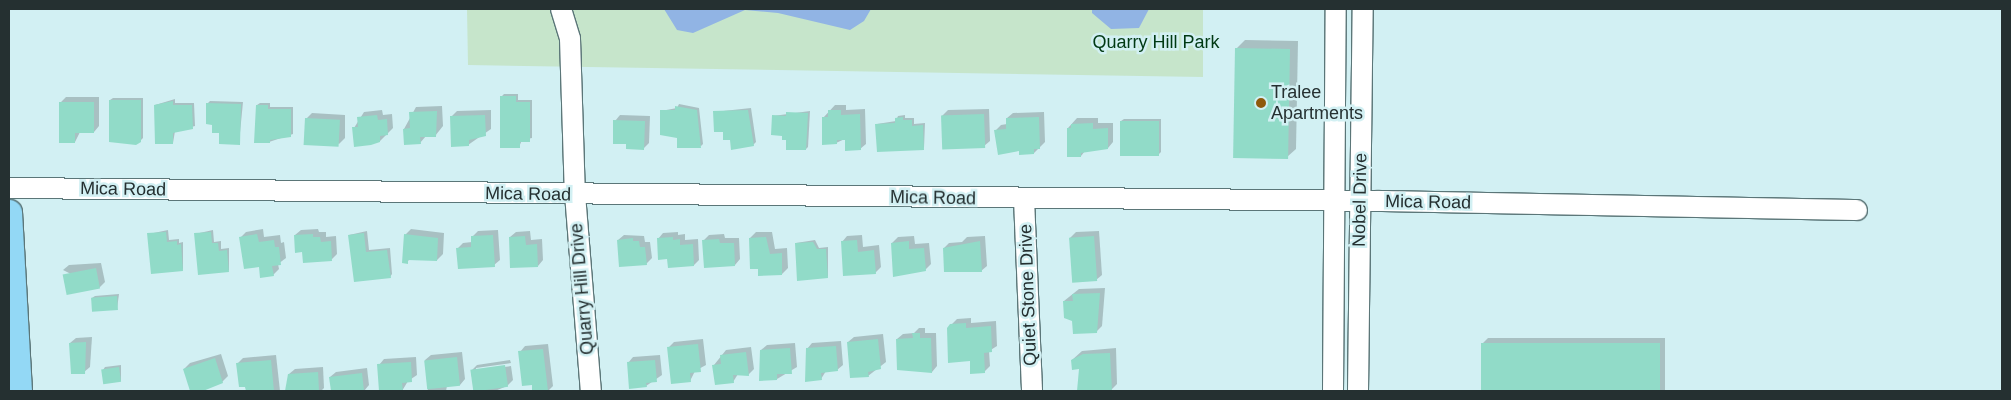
<!DOCTYPE html>
<html>
<head>
<meta charset="utf-8">
<style>
  body { margin:0 }
  #map { position:relative; width:2011px; height:400px; overflow:hidden; background:#d2f0f3; font-family:Arial,sans-serif }
  div>[style] { position:absolute }
  [style*='--x'] { left:calc(var(--x)*1px); top:calc(var(--y)*1px); width:calc(var(--w)*1px); rotate:calc(var(--a)*1deg) }
  .green>* { inset:0; background:#c6e5cb }
  .water>* { inset:0; background:#91b4e4 }
  .shadow>* { inset:0; background:#0003 }
  .building>* { inset:0; background:#91dbc8; transform-origin:0 0 }
  .roads { filter:drop-shadow(1px 0 #5b7678) drop-shadow(-1px 0 #5b7678) drop-shadow(0 1px #5b7678) drop-shadow(0 -1px #5b7678) }
  .minor>* { height:20px; margin:-10px; padding:0 10px; transform-origin:10px; border-radius:10px; background:#fff }
  .major>* { height:25px; margin:-12.5px; padding:0 12.5px; transform-origin:12.5px; border-radius:12.5px; background:#93d8f5 }
  .dots>* { width:14px; height:14px; translate:-50% -50%; box-sizing:border-box; border:2px solid #d2f0f3; border-radius:50% }
  span { translate:-50% -50%; white-space:nowrap; text-align:center; line-height:1.15; -webkit-text-stroke:5px #d2f0f3; paint-order:stroke }
  .park-label { font-size:18px; color:#003913 }
  .poi-label { font-size:18px; color:#253031 }
  .left { translate:0 -50%; text-align:left }
  .street-label { font-size:18px; color:#253031 }
  .frame { position:absolute; inset:0; border:10px solid #253031; pointer-events:none }
</style>
</head>
<body>
<div id="map">
  <div class="green">
    <div style="clip-path:polygon(467px 9px,1203px 9px,1203px 77px,468px 65px)"></div>
  </div>
  <div class="water">
    <div style="clip-path:polygon(664px 9px,871px 9px,864px 21px,850px 30px,778px 13px,745px 10px,693px 33px,677px 30px)"></div>
    <div style="clip-path:polygon(1092px 9px,1149px 9px,1139px 28px,1111px 29px,1092px 13px)"></div>
  </div>
  <div class="shadow">
    <div style="clip-path:polygon(1245px 40px,1298px 41px,1296px 149px,1287px 157px,1236px 49px)"></div>
    <div style="clip-path:polygon(504px 94px,518px 94px,518px 100px,532px 100px,532px 138px,522px 140px,519px 147px,501px 97px)"></div>
    <div style="clip-path:polygon(66px 97px,99px 97px,99px 126px,94px 132px,80px 132px,75px 142px,60px 103px)"></div>
    <div style="clip-path:polygon(113px 98px,143px 98px,143px 138px,140px 141px,110px 100px)"></div>
    <div style="clip-path:polygon(175px 99px,175px 103px,194px 103px,195px 126px,175px 131px,173px 143px,155px 105px)"></div>
    <div style="clip-path:polygon(210px 101px,243px 102px,239px 143px,214px 123px,207px 104px)"></div>
    <div style="clip-path:polygon(260px 103px,270px 103px,270px 107px,293px 107px,293px 134px,269px 142px,257px 105px)"></div>
    <div style="clip-path:polygon(679px 104px,699px 108px,703px 144px,701px 146px,679px 137px,661px 111px,677px 108px)"></div>
    <div style="clip-path:polygon(835px 105px,846px 105px,846px 110px,865px 109px,866px 144px,860px 149px,847px 138px,836px 143px,823px 118px)"></div>
    <div style="clip-path:polygon(442px 106px,443px 126px,435px 136px,426px 136px,420px 143px,404px 129px,416px 107px)"></div>
    <div style="clip-path:polygon(751px 108px,756px 142px,753px 145px,732px 139px,714px 112px)"></div>
    <div style="clip-path:polygon(989px 109px,990px 141px,984px 146px,942px 116px,948px 110px)"></div>
    <div style="clip-path:polygon(382px 110px,383px 115px,392px 114px,393px 128px,380px 141px,354px 128px,364px 112px)"></div>
    <div style="clip-path:polygon(491px 110px,491px 129px,468px 145px,451px 117px,457px 111px)"></div>
    <div style="clip-path:polygon(810px 111px,808px 147px,806px 149px,787px 139px,773px 116px)"></div>
    <div style="clip-path:polygon(1044px 112px,1045px 142px,1034px 153px,1021px 150px,996px 130px,1001px 125px,1007px 124px,1007px 118px,1013px 113px)"></div>
    <div style="clip-path:polygon(312px 113px,345px 115px,345px 138px,339px 144px,306px 119px)"></div>
    <div style="clip-path:polygon(620px 115px,650px 116px,649px 143px,644px 148px,627px 143px,615px 121px)"></div>
    <div style="clip-path:polygon(905px 115px,905px 118px,914px 118px,914px 124px,925px 123px,924px 148px,877px 124px,896px 121px,898px 116px)"></div>
    <div style="clip-path:polygon(1077px 118px,1098px 118px,1098px 123px,1113px 123px,1113px 142px,1108px 148px,1085px 151px,1081px 156px,1068px 128px)"></div>
    <div style="clip-path:polygon(1124px 119px,1161px 119px,1161px 152px,1158px 155px,1121px 121px)"></div>
    <div style="clip-path:polygon(263px 229px,264px 237px,280px 235px,281px 243px,284px 242px,286px 258px,278px 264px,279px 269px,273px 275px,260px 265px,241px 237px,246px 232px)"></div>
    <div style="clip-path:polygon(318px 229px,319px 232px,326px 232px,326px 237px,336px 236px,337px 254px,332px 259px,304px 251px,295px 235px,301px 230px)"></div>
    <div style="clip-path:polygon(411px 229px,444px 233px,443px 254px,437px 260px,411px 258px,407px 262px,405px 235px)"></div>
    <div style="clip-path:polygon(168px 230px,169px 240px,179px 239px,179px 243px,183px 242px,183px 270px,149px 234px)"></div>
    <div style="clip-path:polygon(213px 230px,214px 242px,221px 241px,221px 249px,229px 248px,229px 271px,195px 234px)"></div>
    <div style="clip-path:polygon(498px 230px,500px 260px,494px 265px,458px 248px,463px 243px,472px 242px,472px 237px,478px 231px)"></div>
    <div style="clip-path:polygon(367px 231px,369px 250px,390px 248px,392px 274px,390px 277px,349px 235px)"></div>
    <div style="clip-path:polygon(530px 231px,531px 240px,542px 239px,543px 260px,538px 266px,510px 237px,516px 232px)"></div>
    <div style="clip-path:polygon(1099px 231px,1102px 275px,1096px 280px,1070px 238px,1076px 232px)"></div>
    <div style="clip-path:polygon(678px 232px,678px 235px,685px 234px,685px 240px,698px 239px,699px 260px,694px 265px,669px 257px,658px 239px,663px 233px)"></div>
    <div style="clip-path:polygon(756px 232px,772px 232px,775px 249px,787px 248px,788px 268px,782px 274px,750px 238px)"></div>
    <div style="clip-path:polygon(724px 234px,725px 238px,739px 238px,740px 259px,735px 265px,704px 240px,709px 235px)"></div>
    <div style="clip-path:polygon(624px 235px,644px 236px,645px 242px,650px 242px,652px 258px,646px 264px,618px 240px)"></div>
    <div style="clip-path:polygon(862px 235px,863px 247px,879px 245px,881px 267px,875px 273px,842px 242px,847px 236px)"></div>
    <div style="clip-path:polygon(914px 236px,915px 244px,929px 243px,931px 264px,925px 270px,892px 243px,898px 237px)"></div>
    <div style="clip-path:polygon(985px 236px,987px 266px,981px 271px,944px 248px,949px 243px,962px 242px,967px 237px)"></div>
    <div style="clip-path:polygon(815px 240px,819px 248px,828px 247px,828px 277px,796px 243px)"></div>
    <div style="clip-path:polygon(101px 263px,105px 282px,99px 288px,63px 270px,69px 265px)"></div>
    <div style="clip-path:polygon(1105px 288px,1102px 326px,1096px 332px,1074px 320px,1064px 301px,1079px 289px)"></div>
    <div style="clip-path:polygon(119px 294px,117px 309px,92px 298px,95px 296px)"></div>
    <div style="clip-path:polygon(971px 318px,971px 323px,996px 321px,997px 346px,989px 351px,990px 366px,984px 372px,971px 360px,951px 325px,957px 319px)"></div>
    <div style="clip-path:polygon(919px 328px,925px 328px,925px 333px,936px 333px,937px 366px,932px 372px,897px 339px,903px 334px,914px 333px)"></div>
    <div style="clip-path:polygon(883px 334px,886px 362px,868px 376px,848px 342px,854px 337px)"></div>
    <div style="clip-path:polygon(92px 337px,90px 367px,84px 372px,70px 343px,76px 338px)"></div>
    <div style="clip-path:polygon(1488px 338px,1665px 338px,1665px 391px,1482px 391px,1483px 343px)"></div>
    <div style="clip-path:polygon(703px 339px,706px 365px,695px 371px,690px 381px,668px 348px,674px 342px)"></div>
    <div style="clip-path:polygon(841px 341px,843px 365px,837px 370px,826px 371px,821px 379px,807px 349px,812px 343px)"></div>
    <div style="clip-path:polygon(795px 343px,797px 367px,777px 379px,760px 380px,761px 350px,767px 345px)"></div>
    <div style="clip-path:polygon(548px 344px,553px 386px,548px 391px,534px 391px,520px 352px,525px 346px)"></div>
    <div style="clip-path:polygon(751px 347px,754px 369px,748px 375px,738px 374px,733px 382px,714px 365px,726px 350px)"></div>
    <div style="clip-path:polygon(1116px 348px,1117px 384px,1112px 389px,1078px 391px,1081px 368px,1072px 360px,1082px 351px)"></div>
    <div style="clip-path:polygon(462px 352px,465px 379px,460px 385px,447px 386px,446px 391px,428px 391px,425px 360px,431px 355px)"></div>
    <div style="clip-path:polygon(221px 354px,228px 376px,222px 382px,191px 391px,184px 369px,190px 363px)"></div>
    <div style="clip-path:polygon(276px 355px,280px 391px,247px 391px,237px 364px,243px 358px)"></div>
    <div style="clip-path:polygon(660px 355px,662px 375px,646px 386px,628px 363px,633px 357px)"></div>
    <div style="clip-path:polygon(416px 357px,417px 375px,408px 381px,402px 391px,380px 391px,379px 365px,384px 359px)"></div>
    <div style="clip-path:polygon(510px 360px,511px 363px,476px 368px,476px 371px,511px 366px,513px 380px,507px 386px,495px 391px,474px 391px,471px 371px,477px 365px)"></div>
    <div style="clip-path:polygon(121px 365px,121px 381px,103px 370px,105px 367px)"></div>
    <div style="clip-path:polygon(323px 367px,324px 388px,321px 391px,286px 391px,289px 374px,295px 369px)"></div>
    <div style="clip-path:polygon(367px 368px,369px 385px,364px 391px,332px 391px,330px 377px,336px 372px)"></div>
  </div>
  <div class="building">
    <div style="left:1235px;top:48px;width:55px;height:110px;rotate:1deg"></div>
    <div style="clip-path:polygon(500px 96px,516px 96px,516px 102px,530px 102px,530px 142px,520px 142px,520px 148px,500px 148px)"></div>
    <div style="clip-path:polygon(109px 100px,141px 100px,141px 142px,136px 145px,109px 142px)"></div>
    <div style="clip-path:polygon(173px 101px,173px 105px,192px 105px,193px 129px,173px 133px,173px 144px,155px 144px,154px 105px)"></div>
    <div style="clip-path:polygon(59px 102px,94px 102px,94px 133px,75px 133px,75px 143px,59px 143px)"></div>
    <div style="clip-path:polygon(206px 103px,241px 104px,240px 145px,219px 144px,219px 133px,212px 133px,212px 125px,206px 124px)"></div>
    <div style="clip-path:polygon(256px 105px,268px 105px,268px 109px,291px 109px,291px 137px,270px 140px,270px 143px,254px 143px)"></div>
    <div style="clip-path:polygon(675px 106px,697px 110px,701px 148px,677px 148px,677px 138px,660px 135px,660px 110px,675px 110px)"></div>
    <div style="clip-path:polygon(748px 110px,754px 146px,731px 150px,730px 140px,723px 140px,723px 132px,714px 132px,713px 111px)"></div>
    <div style="clip-path:polygon(828px 110px,841px 110px,841px 115px,860px 114px,861px 150px,845px 151px,845px 140px,837px 140px,837px 144px,822px 145px,822px 117px,828px 117px)"></div>
    <div style="clip-path:polygon(437px 111px,436px 137px,420px 137px,421px 144px,404px 145px,403px 129px,410px 128px,409px 112px)"></div>
    <div style="clip-path:polygon(786px 112px,808px 113px,806px 150px,786px 150px,786px 140px,782px 140px,782px 136px,771px 135px,772px 115px,786px 116px)"></div>
    <div style="left:984px;top:114px;width:34px;height:43px;rotate:88deg"></div>
    <div style="clip-path:polygon(377px 115px,378px 120px,387px 119px,388px 135px,380px 136px,380px 142px,371px 145px,354px 147px,352px 127px,358px 127px,357px 117px)"></div>
    <div style="clip-path:polygon(485px 115px,486px 136px,469px 140px,469px 146px,451px 147px,450px 116px)"></div>
    <div style="clip-path:polygon(903px 117px,903px 120px,912px 120px,912px 126px,923px 125px,924px 150px,877px 152px,875px 124px,895px 123px,895px 118px)"></div>
    <div style="clip-path:polygon(1039px 117px,1040px 149px,1034px 149px,1034px 154px,1019px 155px,1019px 151px,998px 155px,994px 130px,1006px 129px,1006px 118px)"></div>
    <div style="left:305px;top:118px;width:35px;height:27px;rotate:3deg"></div>
    <div style="clip-path:polygon(613px 120px,645px 121px,644px 150px,626px 149px,626px 144px,613px 144px)"></div>
    <div style="left:1120px;top:121px;width:39px;height:35px"></div>
    <div style="clip-path:polygon(1093px 123px,1093px 129px,1108px 128px,1108px 149px,1081px 153px,1081px 157px,1067px 157px,1067px 128px,1071px 128px,1071px 124px)"></div>
    <div style="clip-path:polygon(166px 232px,167px 242px,177px 241px,177px 245px,181px 244px,183px 271px,151px 274px,147px 233px)"></div>
    <div style="clip-path:polygon(211px 232px,212px 243px,218px 243px,219px 251px,227px 250px,229px 272px,198px 275px,194px 233px)"></div>
    <div style="clip-path:polygon(364px 233px,366px 252px,387px 250px,391px 278px,354px 282px,348px 235px)"></div>
    <div style="clip-path:polygon(257px 234px,259px 242px,274px 240px,275px 247px,279px 247px,281px 265px,272px 266px,274px 276px,260px 278px,259px 267px,244px 269px,239px 237px)"></div>
    <div style="clip-path:polygon(313px 234px,313px 237px,320px 237px,321px 242px,331px 241px,332px 261px,303px 263px,302px 252px,295px 253px,294px 235px)"></div>
    <div style="clip-path:polygon(404px 234px,438px 238px,437px 261px,408px 260px,408px 264px,402px 263px)"></div>
    <div style="clip-path:polygon(493px 235px,495px 267px,458px 269px,456px 248px,471px 247px,471px 236px)"></div>
    <div style="clip-path:polygon(525px 236px,526px 245px,537px 244px,538px 267px,510px 268px,509px 237px)"></div>
    <div style="left:1094px;top:236px;width:45px;height:25px;rotate:86deg"></div>
    <div style="clip-path:polygon(673px 237px,673px 240px,680px 239px,680px 245px,693px 244px,694px 266px,668px 268px,667px 259px,658px 260px,657px 238px)"></div>
    <div style="clip-path:polygon(766px 237px,770px 254px,782px 253px,782px 275px,758px 276px,758px 269px,750px 269px,749px 238px)"></div>
    <div style="clip-path:polygon(633px 238px,633px 241px,639px 241px,640px 247px,645px 247px,647px 265px,619px 267px,617px 240px)"></div>
    <div style="clip-path:polygon(719px 239px,720px 243px,734px 243px,735px 266px,704px 268px,702px 240px)"></div>
    <div style="clip-path:polygon(857px 240px,858px 252px,874px 250px,876px 274px,843px 276px,841px 241px)"></div>
    <div style="clip-path:polygon(909px 241px,909px 249px,924px 248px,926px 271px,893px 277px,891px 243px)"></div>
    <div style="clip-path:polygon(980px 241px,982px 272px,944px 272px,943px 248px)"></div>
    <div style="clip-path:polygon(813px 242px,817px 249px,826px 249px,828px 278px,797px 281px,795px 243px)"></div>
    <div style="left:96px;top:268px;width:21px;height:34px;rotate:79deg"></div>
    <div style="clip-path:polygon(1100px 293px,1097px 333px,1073px 334px,1072px 321px,1064px 318px,1063px 301px,1073px 301px,1072px 294px)"></div>
    <div style="left:117px;top:296px;width:14px;height:26px;rotate:86deg"></div>
    <div style="clip-path:polygon(966px 323px,966px 328px,991px 326px,992px 352px,984px 353px,985px 373px,970px 374px,970px 361px,948px 363px,947px 328px,950px 324px)"></div>
    <div style="clip-path:polygon(912px 333px,920px 333px,920px 338px,931px 338px,932px 373px,897px 370px,896px 339px,913px 338px)"></div>
    <div style="clip-path:polygon(878px 339px,881px 369px,868px 372px,869px 377px,850px 378px,847px 342px)"></div>
    <div style="clip-path:polygon(86px 342px,85px 374px,71px 374px,69px 343px)"></div>
    <div style="left:1481px;top:343px;width:179px;height:48px"></div>
    <div style="clip-path:polygon(698px 344px,701px 372px,690px 373px,691px 382px,671px 384px,667px 347px)"></div>
    <div style="clip-path:polygon(836px 346px,838px 371px,821px 373px,822px 380px,805px 382px,806px 348px)"></div>
    <div style="clip-path:polygon(790px 348px,792px 374px,777px 374px,777px 380px,759px 381px,760px 350px)"></div>
    <div style="clip-path:polygon(543px 349px,548px 391px,532px 391px,532px 385px,522px 386px,518px 351px)"></div>
    <div style="clip-path:polygon(746px 352px,749px 376px,733px 375px,734px 383px,715px 385px,712px 365px,721px 364px,720px 355px)"></div>
    <div style="clip-path:polygon(1110px 353px,1112px 391px,1077px 391px,1079px 369px,1072px 370px,1071px 360px,1083px 354px)"></div>
    <div style="left:457px;top:357px;width:29px;height:33px;rotate:84deg"></div>
    <div style="clip-path:polygon(215px 358px,223px 383px,203px 391px,190px 391px,183px 369px)"></div>
    <div style="clip-path:polygon(271px 360px,274px 391px,246px 391px,245px 387px,239px 387px,236px 363px)"></div>
    <div style="clip-path:polygon(655px 360px,657px 382px,646px 383px,647px 387px,629px 389px,627px 362px)"></div>
    <div style="clip-path:polygon(411px 362px,412px 382px,402px 383px,403px 391px,379px 391px,377px 364px)"></div>
    <div style="left:505px;top:365px;width:22px;height:35px;rotate:82deg"></div>
    <div style="left:119px;top:367px;width:15px;height:18px;rotate:82deg"></div>
    <div style="clip-path:polygon(318px 372px,319px 391px,285px 391px,288px 374px)"></div>
    <div style="clip-path:polygon(362px 373px,364px 391px,331px 391px,329px 377px)"></div>
  </div>
  <div class="roads">
    <div class="minor">
      <div style="--x:561;--y:9;--w:31;--a:73"></div>
      <div style="--x:570;--y:39;--w:155;--a:88.2"></div>
      <div style="--x:575;--y:194;--w:198;--a:85.4"></div>
      <div style="--x:9;--y:188;--w:1370;--a:0.54"></div>
      <div style="--x:1379;--y:201;--w:478;--a:1.1"></div>
      <div style="--x:1024;--y:199;--w:192;--a:87.6"></div>
      <div style="--x:1333;--y:391;--w:382;--a:-89.6"></div>
      <div style="--x:1358;--y:391;--w:382;--a:-89.3"></div>
    </div>
    <div class="major">
      <div style="--x:9;--y:212;--w:179;--a:86.8"></div>
    </div>
  </div>
  <div class="dots">
    <div style="left:1261px;top:103px;background:#8f5a0c"></div>
  </div>
  <div class="park-label">
    <span style="left:1156px;top:42px">Quarry Hill Park</span>
  </div>
  <div class="poi-label">
    <span class="left" style="left:1271px;top:103px">Tralee<br>Apartments</span>
  </div>
  <div class="street-label">
    <span style="left:123px;top:189px;rotate:1deg">Mica Road</span>
    <span style="left:528px;top:194px;rotate:1deg">Mica Road</span>
    <span style="left:933px;top:198px;rotate:1deg">Mica Road</span>
    <span style="left:1360px;top:200px;rotate:-89deg">Nobel Drive</span>
    <span style="left:1428px;top:202px;rotate:1deg">Mica Road</span>
    <span style="left:582px;top:289px;rotate:-95deg">Quarry Hill Drive</span>
    <span style="left:1028px;top:295px;rotate:-92deg">Quiet Stone Drive</span>
  </div>
  <div class="frame"></div>
</div>
</body>
</html>
